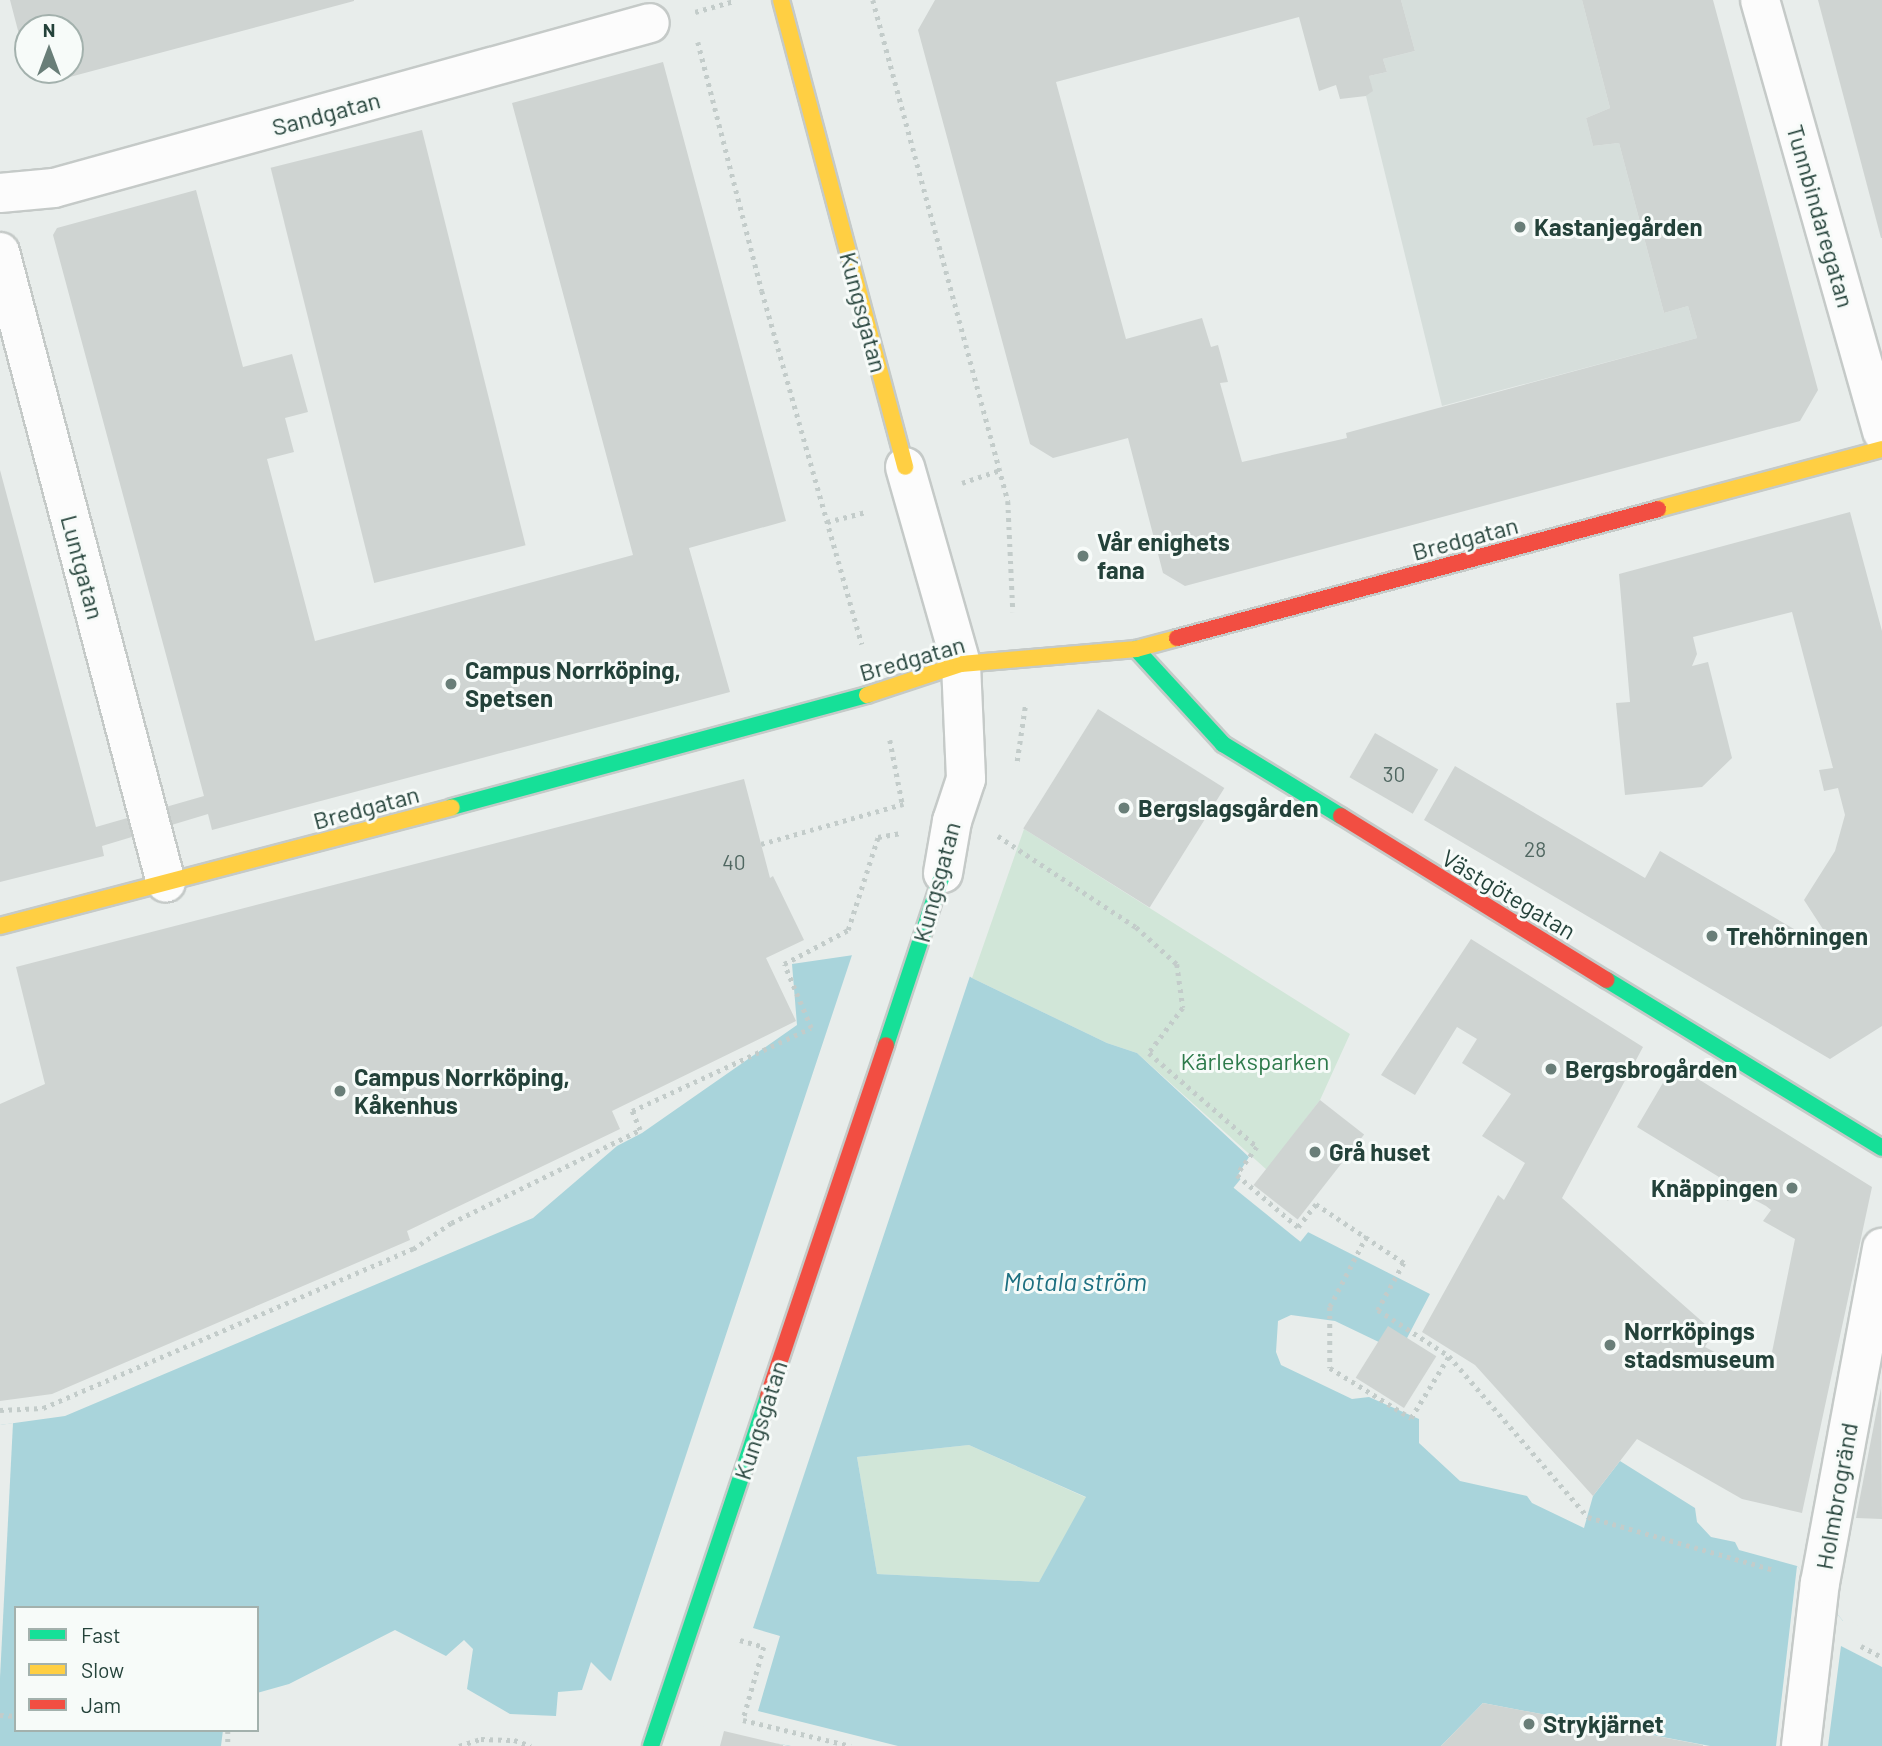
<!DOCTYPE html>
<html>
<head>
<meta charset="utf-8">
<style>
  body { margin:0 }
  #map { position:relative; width:1882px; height:1746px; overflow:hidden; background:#e8edeb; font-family:Barlow,sans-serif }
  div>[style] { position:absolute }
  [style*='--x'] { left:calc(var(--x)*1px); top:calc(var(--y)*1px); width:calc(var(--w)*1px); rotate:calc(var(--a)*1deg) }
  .built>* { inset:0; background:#d6dedb }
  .green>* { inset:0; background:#d1e6d8 }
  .water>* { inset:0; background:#a9d4db }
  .pier>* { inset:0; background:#e8edeb; transform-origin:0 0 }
  .building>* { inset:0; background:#cfd4d2; transform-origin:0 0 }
  .path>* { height:4.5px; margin-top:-2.25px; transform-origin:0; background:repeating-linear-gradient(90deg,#c3ccca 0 3.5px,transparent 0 8.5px) }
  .roads { filter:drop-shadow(2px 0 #c5cac8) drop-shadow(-2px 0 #c5cac8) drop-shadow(0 2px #c5cac8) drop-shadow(0 -2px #c5cac8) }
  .street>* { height:38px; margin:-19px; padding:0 19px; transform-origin:19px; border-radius:19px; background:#fcfcfc }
  .fast>* { height:16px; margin:-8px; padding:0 8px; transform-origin:8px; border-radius:8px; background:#16e098 }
  .slow>* { height:16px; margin:-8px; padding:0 8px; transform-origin:8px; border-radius:8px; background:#ffcf43 }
  .jam>* { height:16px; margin:-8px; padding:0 8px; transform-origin:8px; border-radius:8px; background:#f24e42 }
  .dots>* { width:19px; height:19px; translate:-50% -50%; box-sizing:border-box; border:4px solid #f7fbf9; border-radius:50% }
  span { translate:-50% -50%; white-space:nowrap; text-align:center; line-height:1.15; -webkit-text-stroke:6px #f7fbf9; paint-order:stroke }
  .number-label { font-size:21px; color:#506761 }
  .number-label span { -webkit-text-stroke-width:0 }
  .street-label { font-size:24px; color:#24423a }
  .poi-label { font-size:24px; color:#24423a; font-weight:700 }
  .left { translate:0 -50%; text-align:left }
  .right { translate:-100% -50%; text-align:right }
  .park-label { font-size:24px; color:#2d7a4b }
  .water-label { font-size:26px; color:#1c6f80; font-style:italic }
  .legend { position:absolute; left:14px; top:1606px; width:245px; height:126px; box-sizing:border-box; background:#f7fbf9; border:2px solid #a3b1ad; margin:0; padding:9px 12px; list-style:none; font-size:21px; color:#24423a }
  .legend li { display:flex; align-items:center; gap:14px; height:35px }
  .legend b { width:35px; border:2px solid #a3b1ad }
  .north { position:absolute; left:14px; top:14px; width:70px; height:70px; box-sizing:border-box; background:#f7fbf9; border:2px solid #a3b1ad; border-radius:50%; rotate:0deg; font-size:19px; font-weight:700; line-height:28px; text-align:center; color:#24423a }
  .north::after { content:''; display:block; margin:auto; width:24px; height:32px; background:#697e78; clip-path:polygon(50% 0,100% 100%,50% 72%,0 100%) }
</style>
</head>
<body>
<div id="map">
  <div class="built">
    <div style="clip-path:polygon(1401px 0,1582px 0,1610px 108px,1586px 118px,1593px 146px,1619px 143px,1664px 313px,1688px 306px,1697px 338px,1442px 406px,1366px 96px,1372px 91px,1369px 76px,1387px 72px,1383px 59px,1415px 51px)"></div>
  </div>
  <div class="green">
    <div style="clip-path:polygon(1024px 829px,1350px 1034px,1320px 1100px,1267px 1170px,1137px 1053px,1107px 1043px,972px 978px)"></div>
    <div style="clip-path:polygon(969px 1445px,1087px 1498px,1039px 1582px,877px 1574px,857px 1457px)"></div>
  </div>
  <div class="water">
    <div style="clip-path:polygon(evenodd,922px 945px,972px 978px,1107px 1043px,1137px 1053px,1249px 1157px,1237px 1176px,1298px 1227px,1430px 1294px,1406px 1340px,1385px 1345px,1335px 1321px,1291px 1315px,1278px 1321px,1276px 1352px,1281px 1365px,1352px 1399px,1369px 1397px,1419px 1419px,1419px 1443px,1460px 1481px,1527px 1496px,1532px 1503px,1584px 1528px,1593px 1496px,1620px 1461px,1695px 1508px,1697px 1522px,1711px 1537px,1735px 1542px,1739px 1550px,1797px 1566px,1844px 1622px,1882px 1647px,1882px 1746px,1710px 1746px,1483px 1703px,1441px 1746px,789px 1746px,719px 1730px,609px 1680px,591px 1662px,582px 1690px,558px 1692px,556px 1716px,510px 1714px,467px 1689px,473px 1649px,464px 1640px,446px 1656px,395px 1630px,289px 1684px,257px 1693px,257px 1608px,16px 1608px,16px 1730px,223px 1730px,221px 1746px,0 1746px,0 1425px,65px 1416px,533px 1218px,617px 1146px,642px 1133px,797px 1025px,792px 964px,922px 945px,969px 1445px,1086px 1497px,1039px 1582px,877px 1574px,857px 1457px,969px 1445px)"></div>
  </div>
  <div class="pier">
    <div style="clip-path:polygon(923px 942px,971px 973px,753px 1628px,780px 1636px,758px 1711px,898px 1746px,791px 1746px,718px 1733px,610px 1684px,853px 952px)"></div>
    <div style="left:1243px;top:1176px;width:86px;height:15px;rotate:39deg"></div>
    <div style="clip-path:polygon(13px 1423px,0 1678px,0 1425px)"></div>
    <div style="clip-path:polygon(1797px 1566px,1843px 1621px,1845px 1617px,1882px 1643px,1882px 1667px,1841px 1646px,1828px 1746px,1776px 1746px)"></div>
  </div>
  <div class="building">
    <div style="clip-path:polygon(10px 0,354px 0,354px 1px,51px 82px,29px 70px,70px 70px,70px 28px,28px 28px,27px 65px)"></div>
    <div style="clip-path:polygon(935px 0,1401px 0,1415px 51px,1383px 59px,1387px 72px,1369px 76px,1373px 91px,1366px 96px,1340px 99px,1336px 85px,1319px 91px,1299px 17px,1056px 82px,1126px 339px,1202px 318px,1211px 347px,1218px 345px,1228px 382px,1220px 383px,1242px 462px,1347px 438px,1346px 433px,1697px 338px,1688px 306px,1664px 313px,1619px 143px,1593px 146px,1586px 118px,1610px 108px,1582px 0,1713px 0,1818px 390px,1800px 421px,1185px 586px,1163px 573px,1128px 438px,1053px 458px,1030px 444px,918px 30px)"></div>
    <div style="clip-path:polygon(1818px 0,1882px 0,1882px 238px,1881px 238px)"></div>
    <div style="clip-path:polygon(663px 62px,786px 521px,689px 548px,730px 692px,212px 830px,208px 814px,102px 846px,104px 856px,0 882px,0 470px,96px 827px,204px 796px,53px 235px,57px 228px,196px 190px,243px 367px,292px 354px,308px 412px,285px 418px,294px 452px,267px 459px,315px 641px,633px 555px,512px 103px)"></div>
    <div style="left:422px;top:130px;width:428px;height:156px;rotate:76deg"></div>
    <div style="clip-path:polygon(1850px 512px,1882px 631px,1882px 1026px,1830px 1059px,1424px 820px,1455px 766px,1645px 878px,1660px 851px,1825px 947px,1830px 940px,1804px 900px,1835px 851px,1845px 815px,1838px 788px,1824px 791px,1819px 770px,1833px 768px,1792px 612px,1693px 637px,1697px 654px,1692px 666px,1708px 662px,1732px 758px,1702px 787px,1625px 795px,1616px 703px,1630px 702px,1619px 574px)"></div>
    <div style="left:1098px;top:709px;width:149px;height:141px;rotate:32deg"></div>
    <div style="left:1375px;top:733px;width:73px;height:51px;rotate:30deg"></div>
    <div style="clip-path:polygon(744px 779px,770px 878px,773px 876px,804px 940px,766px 958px,796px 1021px,612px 1111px,620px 1129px,407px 1231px,410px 1240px,52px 1394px,0 1401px,0 1104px,45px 1084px,16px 967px)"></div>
    <div style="clip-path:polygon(1471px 939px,1643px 1047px,1562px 1198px,1714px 1332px,1705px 1347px,1749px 1370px,1770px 1362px,1795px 1239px,1763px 1221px,1771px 1210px,1766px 1206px,1736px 1190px,1728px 1201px,1712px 1190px,1719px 1177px,1637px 1127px,1674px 1064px,1872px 1187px,1802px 1513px,1742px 1499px,1637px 1439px,1593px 1496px,1475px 1365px,1422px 1332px,1498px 1195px,1504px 1200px,1525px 1163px,1482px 1136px,1511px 1094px,1462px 1063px,1477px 1039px,1457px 1027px,1415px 1095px,1381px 1075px)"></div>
    <div style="left:1320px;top:1100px;width:56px;height:108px;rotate:38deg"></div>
    <div style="left:1388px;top:1326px;width:57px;height:61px;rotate:32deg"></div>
    <div style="clip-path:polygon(1881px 1388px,1882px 1519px,1856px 1518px)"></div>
    <div style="clip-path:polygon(1483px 1703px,1703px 1745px,1703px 1746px,1441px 1746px)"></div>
    <div style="clip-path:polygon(724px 1731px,783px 1745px,783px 1746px,720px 1746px)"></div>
  </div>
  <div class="path">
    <div style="--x:873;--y:0;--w:519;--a:74.92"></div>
    <div style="--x:1008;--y:501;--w:111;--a:87.4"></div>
    <div style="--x:695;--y:12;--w:41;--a:-15.8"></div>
    <div style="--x:698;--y:42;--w:257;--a:75.6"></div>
    <div style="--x:762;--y:291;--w:367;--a:74.2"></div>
    <div style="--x:962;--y:483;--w:40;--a:-18.9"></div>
    <div style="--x:827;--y:522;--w:40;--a:-14.4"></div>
    <div style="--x:890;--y:740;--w:68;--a:79"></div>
    <div style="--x:1017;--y:761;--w:55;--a:-81.6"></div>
    <div style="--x:998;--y:836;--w:165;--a:33.4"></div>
    <div style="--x:1136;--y:927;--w:55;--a:42.1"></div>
    <div style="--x:1177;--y:964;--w:44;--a:82.2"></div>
    <div style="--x:1183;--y:1008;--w:56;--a:127.1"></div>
    <div style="--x:1149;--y:1053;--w:143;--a:41"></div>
    <div style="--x:1257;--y:1147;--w:34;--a:126"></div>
    <div style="--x:1237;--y:1175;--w:80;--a:40.4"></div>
    <div style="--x:1298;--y:1227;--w:29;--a:-52"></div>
    <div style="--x:1316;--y:1204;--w:106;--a:33.8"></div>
    <div style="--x:1404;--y:1263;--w:54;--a:119"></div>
    <div style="--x:1378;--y:1310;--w:85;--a:32.9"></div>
    <div style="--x:1449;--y:1356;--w:213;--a:49.2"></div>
    <div style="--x:1588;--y:1517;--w:193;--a:15.9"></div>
    <div style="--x:761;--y:844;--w:148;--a:-15.7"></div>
    <div style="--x:1367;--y:1236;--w:80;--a:117.5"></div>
    <div style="--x:1330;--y:1307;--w:61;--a:90"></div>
    <div style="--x:1330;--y:1368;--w:95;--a:31.7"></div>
    <div style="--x:1411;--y:1418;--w:73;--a:-58.5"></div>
    <div style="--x:0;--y:1410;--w:43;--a:-2.7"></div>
    <div style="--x:43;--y:1408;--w:403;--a:-23.3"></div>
    <div style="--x:413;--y:1249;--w:46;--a:-34.4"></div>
    <div style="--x:451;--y:1223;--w:211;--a:-26.2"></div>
    <div style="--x:640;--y:1130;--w:21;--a:-113"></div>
    <div style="--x:632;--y:1111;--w:197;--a:-24.9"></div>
    <div style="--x:811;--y:1028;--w:69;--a:-112.9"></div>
    <div style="--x:784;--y:964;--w:72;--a:-28"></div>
    <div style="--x:848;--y:930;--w:98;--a:-72.1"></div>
    <div style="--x:878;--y:837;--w:22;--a:-10"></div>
    <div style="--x:740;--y:1640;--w:25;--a:16"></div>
    <div style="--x:764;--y:1647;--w:76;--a:106"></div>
    <div style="--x:743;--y:1720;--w:111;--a:13.5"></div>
    <div style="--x:1861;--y:1646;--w:24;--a:28"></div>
    <div style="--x:0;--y:1715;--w:16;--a:4"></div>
    <div style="--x:228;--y:1730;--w:16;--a:90"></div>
    <div style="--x:459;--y:1746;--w:23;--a:-18"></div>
    <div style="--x:481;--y:1739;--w:33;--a:2"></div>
    <div style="--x:514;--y:1740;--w:18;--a:19"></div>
  </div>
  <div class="roads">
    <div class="street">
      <div style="--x:1760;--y:0;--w:449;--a:74.2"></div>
      <div style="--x:0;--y:193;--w:54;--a:-5.3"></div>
      <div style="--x:54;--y:188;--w:618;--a:-15.47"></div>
      <div style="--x:0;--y:252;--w:652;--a:75.26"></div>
      <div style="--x:905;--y:467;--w:205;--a:74.1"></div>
      <div style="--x:961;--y:664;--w:115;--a:87.5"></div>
      <div style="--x:966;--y:779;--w:44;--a:108.4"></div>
      <div style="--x:952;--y:821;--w:53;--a:99.8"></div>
      <div style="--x:1801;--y:1746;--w:164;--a:-83.4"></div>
      <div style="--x:1820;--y:1583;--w:341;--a:-79.5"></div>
    </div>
    <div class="fast">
      <div style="--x:1136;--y:649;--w:129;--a:47.5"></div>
      <div style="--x:1223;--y:744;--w:138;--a:31.4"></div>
      <div style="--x:452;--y:807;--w:430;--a:-15.1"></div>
      <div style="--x:1607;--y:980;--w:322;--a:31.4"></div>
      <div style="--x:886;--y:1045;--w:181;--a:-71.7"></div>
      <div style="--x:651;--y:1746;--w:369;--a:-71.5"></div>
    </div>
    <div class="slow">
      <div style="--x:781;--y:0;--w:483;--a:75.1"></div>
      <div style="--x:1658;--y:509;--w:232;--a:-15"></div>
      <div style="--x:867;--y:695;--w:99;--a:-18.3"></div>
      <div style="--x:961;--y:664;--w:176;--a:-4.9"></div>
      <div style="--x:1136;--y:649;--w:42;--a:-15"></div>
      <div style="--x:0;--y:926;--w:467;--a:-14.7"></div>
    </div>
    <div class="jam">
      <div style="--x:1177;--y:638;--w:498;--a:-15"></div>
      <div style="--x:1341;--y:816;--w:312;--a:31.7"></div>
      <div style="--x:768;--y:1396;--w:370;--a:-71.4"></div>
    </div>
  </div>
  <div class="dots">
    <div style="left:1520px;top:227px;background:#697e78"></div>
    <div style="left:1083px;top:556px;background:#697e78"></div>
    <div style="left:451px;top:684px;background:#697e78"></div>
    <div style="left:1124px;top:808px;background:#697e78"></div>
    <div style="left:1712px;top:936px;background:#697e78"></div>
    <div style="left:1551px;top:1069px;background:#697e78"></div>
    <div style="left:340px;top:1091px;background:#697e78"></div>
    <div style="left:1315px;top:1152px;background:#697e78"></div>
    <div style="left:1792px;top:1188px;background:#697e78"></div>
    <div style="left:1610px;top:1345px;background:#697e78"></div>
    <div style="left:1529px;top:1724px;background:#697e78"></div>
  </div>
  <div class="number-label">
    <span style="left:1394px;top:774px">30</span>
    <span style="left:1535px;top:849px">28</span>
    <span style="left:734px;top:862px">40</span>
  </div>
  <div class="street-label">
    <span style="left:326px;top:113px;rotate:-15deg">Sandgatan</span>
    <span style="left:1821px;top:216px;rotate:74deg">Tunnbindaregatan</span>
    <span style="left:864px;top:312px;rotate:75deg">Kungsgatan</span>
    <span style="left:1465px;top:538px;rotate:-15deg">Bredgatan</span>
    <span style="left:83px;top:567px;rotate:75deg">Luntgatan</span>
    <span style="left:912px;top:658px;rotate:-16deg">Bredgatan</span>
    <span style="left:366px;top:807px;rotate:-15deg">Bredgatan</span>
    <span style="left:936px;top:882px;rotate:-75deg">Kungsgatan</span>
    <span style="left:1509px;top:894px;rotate:31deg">Västgötegatan</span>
    <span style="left:760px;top:1420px;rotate:-72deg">Kungsgatan</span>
    <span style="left:1836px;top:1496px;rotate:-80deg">Holmbrogränd</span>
  </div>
  <div class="poi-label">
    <span class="left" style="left:1534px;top:227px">Kastanjegården</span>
    <span class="left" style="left:1097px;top:556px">Vår enighets<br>fana</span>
    <span class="left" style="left:465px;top:684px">Campus Norrköping,<br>Spetsen</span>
    <span class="left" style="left:1138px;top:808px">Bergslagsgården</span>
    <span class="left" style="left:1726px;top:936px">Trehörningen</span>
    <span class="left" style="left:1565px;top:1069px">Bergsbrogården</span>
    <span class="left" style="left:354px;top:1091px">Campus Norrköping,<br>Kåkenhus</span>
    <span class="left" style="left:1329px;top:1152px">Grå huset</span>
    <span class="right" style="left:1778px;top:1188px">Knäppingen</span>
    <span class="left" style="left:1624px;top:1345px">Norrköpings<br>stadsmuseum</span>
    <span class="left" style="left:1543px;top:1724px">Strykjärnet</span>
  </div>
  <div class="park-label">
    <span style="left:1255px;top:1061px">Kärleksparken</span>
  </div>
  <div class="water-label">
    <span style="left:1075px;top:1281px">Motala ström</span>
  </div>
  <ul class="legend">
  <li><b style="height:9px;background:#16e098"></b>Fast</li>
  <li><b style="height:9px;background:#ffcf43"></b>Slow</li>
  <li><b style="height:9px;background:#f24e42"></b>Jam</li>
  </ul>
  <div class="north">N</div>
</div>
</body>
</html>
